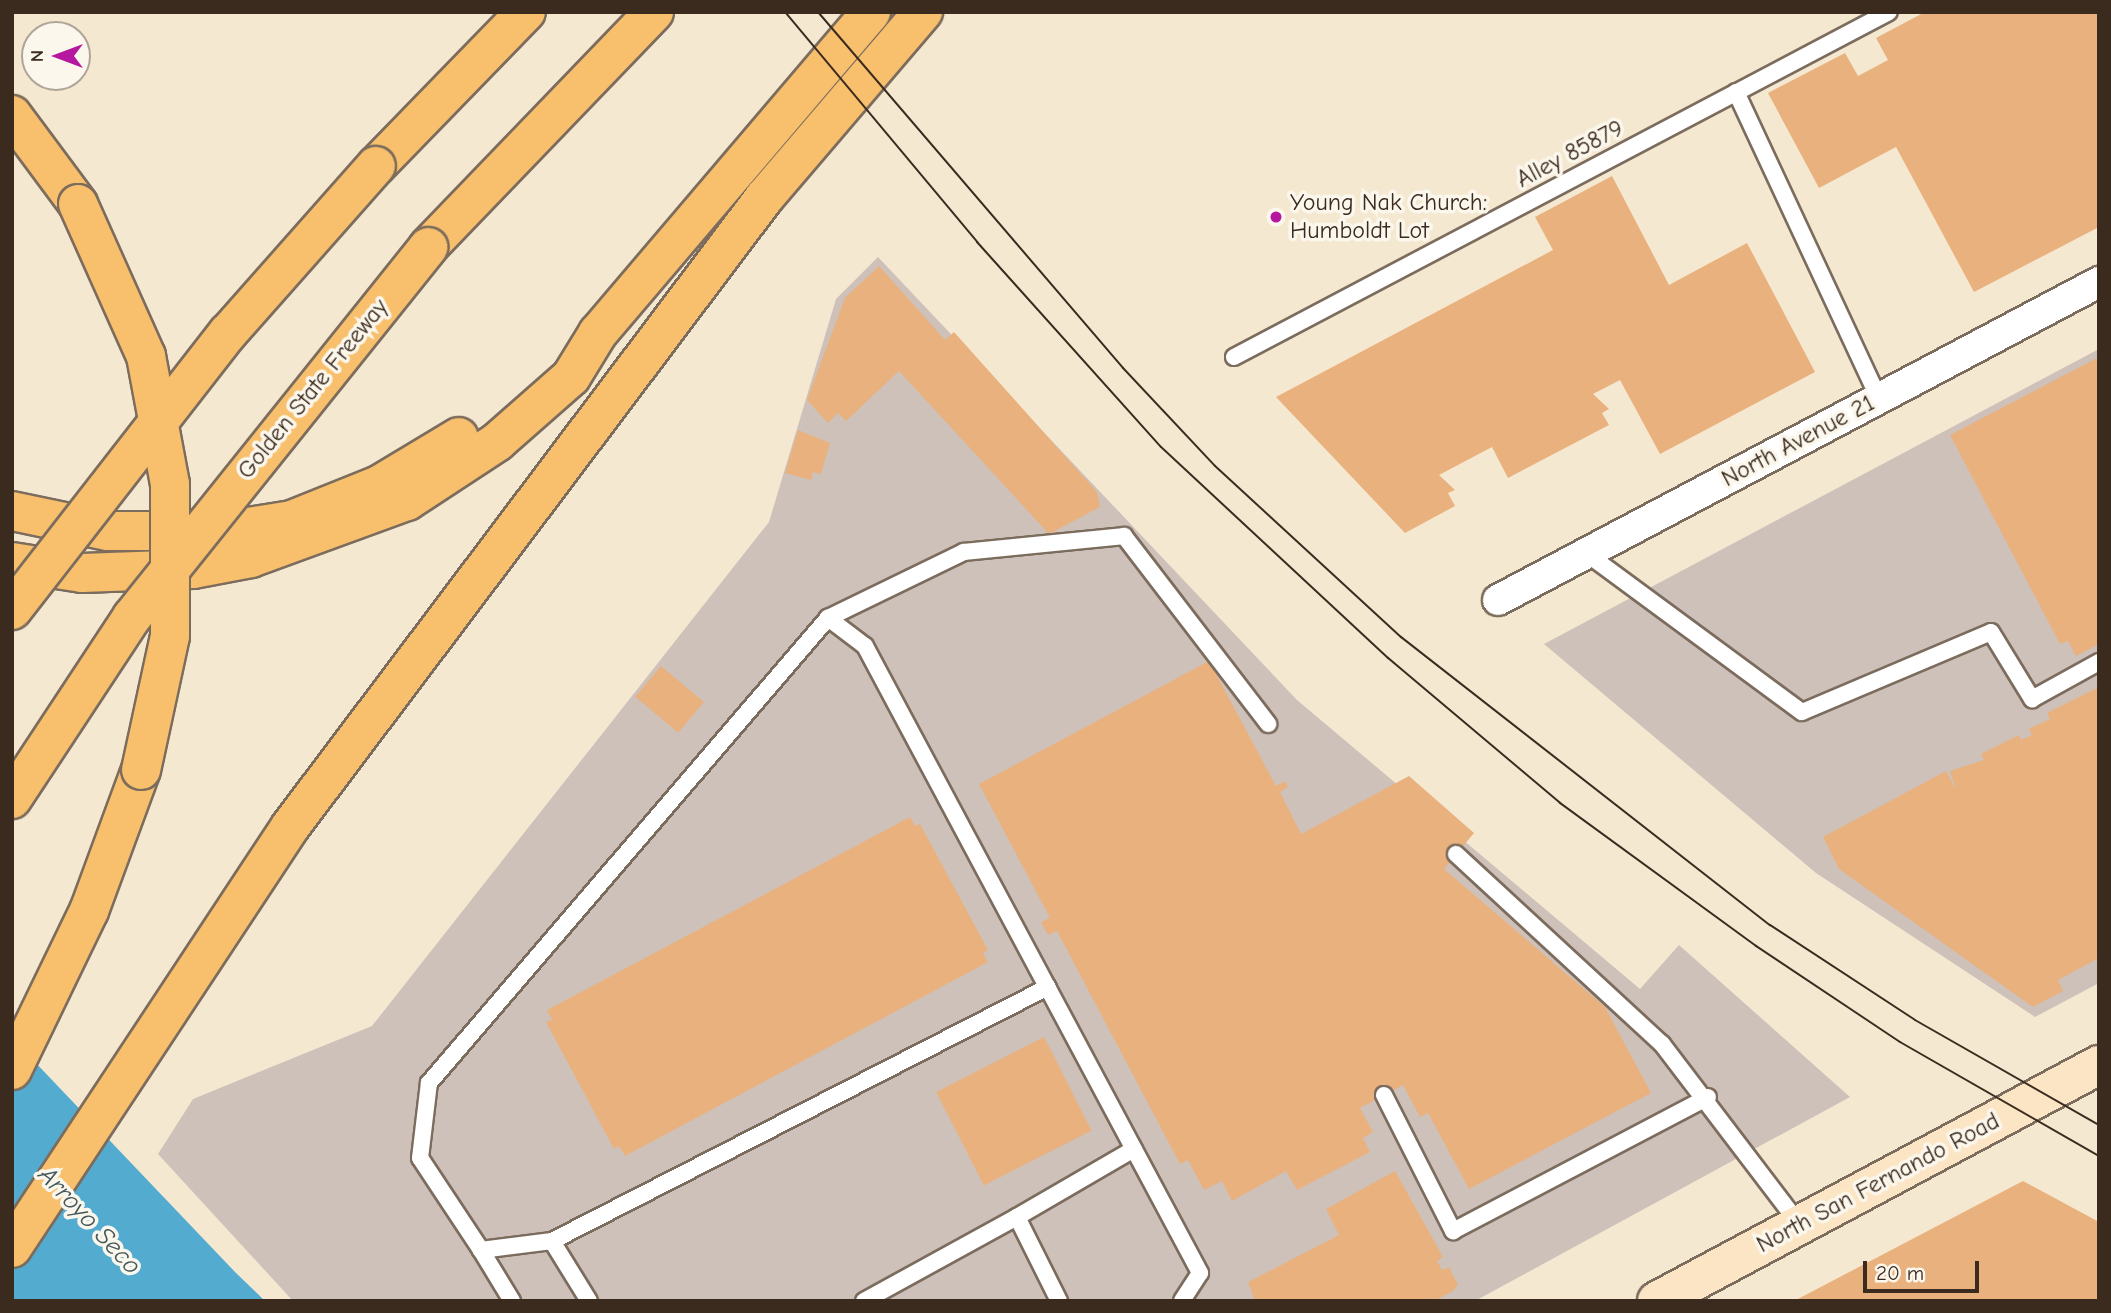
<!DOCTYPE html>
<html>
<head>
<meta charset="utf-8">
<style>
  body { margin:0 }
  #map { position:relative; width:2111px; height:1313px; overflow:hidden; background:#f5e8d1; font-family:"Comic Neue",sans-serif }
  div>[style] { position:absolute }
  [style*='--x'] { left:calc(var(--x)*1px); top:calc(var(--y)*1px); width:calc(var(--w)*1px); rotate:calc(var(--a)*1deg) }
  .industrial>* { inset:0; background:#cec1ba }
  .water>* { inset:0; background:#53abd0 }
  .building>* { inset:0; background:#e9b17e; transform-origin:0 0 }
  .roads { filter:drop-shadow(2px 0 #7c6c5d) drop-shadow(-2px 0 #7c6c5d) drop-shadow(0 2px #7c6c5d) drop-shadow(0 -2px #7c6c5d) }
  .lane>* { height:16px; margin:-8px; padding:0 8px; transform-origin:8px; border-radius:8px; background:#fff }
  .street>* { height:30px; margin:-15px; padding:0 15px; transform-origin:15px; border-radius:15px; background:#fff }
  .secondary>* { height:38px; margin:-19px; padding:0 19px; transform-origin:19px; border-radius:19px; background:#fce5c4 }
  .highway>* { height:38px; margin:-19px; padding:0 19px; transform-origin:19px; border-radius:19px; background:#f8bf6c }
  .tram>* { height:2px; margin:-1px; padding:0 1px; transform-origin:1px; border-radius:1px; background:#3b2a1e }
  .bridges { filter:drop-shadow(2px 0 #7c6c5d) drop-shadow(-2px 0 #7c6c5d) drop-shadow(0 2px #7c6c5d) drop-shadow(0 -2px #7c6c5d) }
  .highway-bridge>* { height:38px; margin:-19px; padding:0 19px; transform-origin:19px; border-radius:19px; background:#f8bf6c }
  .dots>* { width:19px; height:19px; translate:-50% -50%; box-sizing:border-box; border:4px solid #fbf7ec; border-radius:50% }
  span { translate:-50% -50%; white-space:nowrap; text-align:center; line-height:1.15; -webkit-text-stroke:7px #fbf7ec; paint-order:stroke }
  .street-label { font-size:24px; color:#3b2a1e }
  .poi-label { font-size:24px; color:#3b2a1e }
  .left { translate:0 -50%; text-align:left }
  .water-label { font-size:26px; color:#43575c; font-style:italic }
  .frame { position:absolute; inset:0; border:14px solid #3b2a1e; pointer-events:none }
  .north { position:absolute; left:21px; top:21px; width:70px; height:70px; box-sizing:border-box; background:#fbf7ec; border:2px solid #aea59a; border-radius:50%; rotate:270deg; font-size:19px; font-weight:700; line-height:28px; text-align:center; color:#3b2a1e }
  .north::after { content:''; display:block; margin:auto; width:24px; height:32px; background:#b5179e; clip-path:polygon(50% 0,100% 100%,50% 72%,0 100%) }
  .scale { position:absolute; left:1863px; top:1261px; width:116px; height:32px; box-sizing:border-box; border:4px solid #3b2a1e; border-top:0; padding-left:9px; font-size:21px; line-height:24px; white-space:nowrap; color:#3b2a1e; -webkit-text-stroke:5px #fbf7ec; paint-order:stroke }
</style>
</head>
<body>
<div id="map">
  <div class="industrial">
    <div style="clip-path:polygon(878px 257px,1297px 700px,1640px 989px,1679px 945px,1850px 1097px,1475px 1301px,293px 1301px,158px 1154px,193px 1099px,372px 1026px,769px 522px,836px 299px)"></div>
    <div style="clip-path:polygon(2099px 349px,2099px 983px,2035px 1017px,1816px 873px,1544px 644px)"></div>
  </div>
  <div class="water">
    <div style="clip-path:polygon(12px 1038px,235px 1272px,265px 1301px,12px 1301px)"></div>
  </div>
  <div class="building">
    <div style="clip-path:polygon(1925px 12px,2099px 12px,2099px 227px,1974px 292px,1896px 147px,1819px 188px,1768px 93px,1845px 53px,1858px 76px,1888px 60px,1876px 38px)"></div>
    <div style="clip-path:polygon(1612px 176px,1669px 285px,1747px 243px,1815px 372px,1660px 454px,1620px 380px,1593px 394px,1609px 409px,1602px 413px,1609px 425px,1508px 478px,1492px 447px,1439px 475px,1455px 490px,1448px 493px,1455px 506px,1405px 533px,1276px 397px,1553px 250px,1535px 217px)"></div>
    <div style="clip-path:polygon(879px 266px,945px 340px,954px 332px,1097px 492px,1100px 507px,1049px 534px,899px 371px,846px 421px,838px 413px,828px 423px,807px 400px,845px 298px)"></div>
    <div style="clip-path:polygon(2099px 357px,2099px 644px,2076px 656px,2068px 641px,2060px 644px,1950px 435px)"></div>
    <div style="clip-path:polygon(798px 430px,830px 443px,821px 474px,813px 472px,811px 480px,785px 473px)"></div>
    <div style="clip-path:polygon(1209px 661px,1276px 786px,1285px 781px,1288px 787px,1280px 792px,1301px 834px,1409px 776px,1474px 833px,1444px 869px,1605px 1007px,1651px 1093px,1469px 1189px,1428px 1113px,1420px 1117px,1403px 1085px,1360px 1108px,1373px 1132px,1363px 1138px,1370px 1152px,1297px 1190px,1286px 1171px,1232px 1201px,1222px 1181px,1204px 1190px,1188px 1160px,1180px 1164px,1057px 931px,1048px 935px,1041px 922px,1050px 918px,979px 784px)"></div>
    <div style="left:661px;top:666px;width:56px;height:40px;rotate:40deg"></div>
    <div style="clip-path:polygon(2099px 687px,2099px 958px,2058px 980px,2063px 991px,2033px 1007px,1839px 869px,1823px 837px,1946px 771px,1956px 790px,1950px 771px,1984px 760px,1981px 754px,2019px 735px,2021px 740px,2032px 735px,2029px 729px,2050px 719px,2047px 713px)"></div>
    <div style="clip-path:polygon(910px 817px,915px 826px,920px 824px,988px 950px,983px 953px,988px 962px,625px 1156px,619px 1146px,614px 1149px,546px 1022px,552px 1020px,547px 1010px)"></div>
    <div style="left:1044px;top:1037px;width:105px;height:121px;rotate:63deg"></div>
    <div style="clip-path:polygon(1395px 1171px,1443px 1257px,1437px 1261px,1442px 1270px,1449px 1267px,1458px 1285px,1453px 1291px,1434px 1301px,1255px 1301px,1248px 1282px,1339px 1235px,1326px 1209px)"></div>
    <div style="clip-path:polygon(2023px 1181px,2099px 1222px,2099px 1301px,1794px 1301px)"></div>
  </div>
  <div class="roads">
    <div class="lane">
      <div style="--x:1736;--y:92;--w:338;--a:65"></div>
      <div style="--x:1234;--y:357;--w:740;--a:-27.78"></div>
      <div style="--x:1586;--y:553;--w:268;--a:36.4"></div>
      <div style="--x:1802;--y:712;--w:205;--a:-22.9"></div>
      <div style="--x:1991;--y:632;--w:79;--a:58.5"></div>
      <div style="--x:2032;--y:699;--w:77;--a:-28.9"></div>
      <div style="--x:828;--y:618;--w:151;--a:-25.9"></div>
      <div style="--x:964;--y:552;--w:161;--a:-5.7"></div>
      <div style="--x:1124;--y:536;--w:237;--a:52.5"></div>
      <div style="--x:1456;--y:854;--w:280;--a:42.7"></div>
      <div style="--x:1662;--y:1044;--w:228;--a:52.7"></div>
      <div style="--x:1384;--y:1095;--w:153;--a:63.1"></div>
      <div style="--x:1453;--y:1231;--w:288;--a:-27.7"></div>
      <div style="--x:1017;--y:1217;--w:135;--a:-30.2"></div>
      <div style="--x:552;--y:1241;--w:557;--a:-27.12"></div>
      <div style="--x:481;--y:1250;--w:60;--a:58.7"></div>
      <div style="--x:589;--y:1301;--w:70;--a:-121.7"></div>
      <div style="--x:552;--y:1241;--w:72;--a:172.8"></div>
      <div style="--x:481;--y:1250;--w:110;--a:-123.5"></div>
      <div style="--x:420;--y:1158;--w:76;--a:-83.2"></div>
      <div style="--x:429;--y:1083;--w:613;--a:-49.37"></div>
      <div style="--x:828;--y:618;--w:46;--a:37.1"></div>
      <div style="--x:865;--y:646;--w:711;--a:61.88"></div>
      <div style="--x:1200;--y:1273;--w:33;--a:123"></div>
      <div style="--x:864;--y:1301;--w:175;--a:-28.8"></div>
      <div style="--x:1017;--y:1217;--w:94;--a:63.4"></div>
    </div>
    <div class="street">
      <div style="--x:1498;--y:600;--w:680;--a:-27.88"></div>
    </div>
    <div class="secondary">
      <div style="--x:1657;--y:1301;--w:501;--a:-28.1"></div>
    </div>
    <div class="highway">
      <div style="--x:12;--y:115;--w:111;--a:53.4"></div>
      <div style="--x:376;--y:166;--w:215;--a:-45.8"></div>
      <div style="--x:428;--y:247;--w:326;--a:-46.1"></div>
      <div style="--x:12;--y:511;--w:98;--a:11.8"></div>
      <div style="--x:108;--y:531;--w:115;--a:0"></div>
      <div style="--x:223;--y:531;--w:70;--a:-9.1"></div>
      <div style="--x:292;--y:520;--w:94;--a:-21.9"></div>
      <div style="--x:379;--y:485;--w:93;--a:-31"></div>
      <div style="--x:12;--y:562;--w:71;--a:8.9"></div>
      <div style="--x:82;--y:573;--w:111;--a:-2.1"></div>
      <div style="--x:193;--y:569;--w:59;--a:-10.7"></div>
      <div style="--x:251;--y:558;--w:166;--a:-20.1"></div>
      <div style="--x:407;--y:501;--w:108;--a:-33.2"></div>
      <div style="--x:497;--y:442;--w:98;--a:-41.3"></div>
      <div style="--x:571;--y:377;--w:52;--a:-58.5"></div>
      <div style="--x:598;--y:333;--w:421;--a:-49.6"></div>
      <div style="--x:12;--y:1070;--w:177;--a:-64.2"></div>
      <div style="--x:89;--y:911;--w:150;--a:-69.8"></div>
      <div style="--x:12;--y:1248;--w:505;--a:-56.56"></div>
      <div style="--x:290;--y:827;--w:788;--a:-53"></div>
      <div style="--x:764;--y:198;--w:245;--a:-49.5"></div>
    </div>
  </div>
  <div class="tram">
    <div style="--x:785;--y:12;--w:300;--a:50.1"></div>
    <div style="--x:977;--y:242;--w:275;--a:48.1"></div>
    <div style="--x:1161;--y:447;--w:310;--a:42.9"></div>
    <div style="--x:1388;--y:658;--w:225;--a:40.1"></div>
    <div style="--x:1560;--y:803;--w:243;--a:36.1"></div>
    <div style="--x:1756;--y:946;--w:173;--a:33.7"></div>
    <div style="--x:1900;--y:1042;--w:229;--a:29.8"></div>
    <div style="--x:818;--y:12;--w:469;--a:49.4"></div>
    <div style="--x:1123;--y:368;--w:134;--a:46.8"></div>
    <div style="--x:1215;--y:466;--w:253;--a:42.6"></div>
    <div style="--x:1401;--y:637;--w:468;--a:38"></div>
    <div style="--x:1770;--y:925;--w:173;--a:33.2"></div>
    <div style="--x:1915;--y:1020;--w:212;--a:29.7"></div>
  </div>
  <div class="bridges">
    <div class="highway-bridge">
      <div style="--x:78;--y:204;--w:167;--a:65.9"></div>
      <div style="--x:146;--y:356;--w:130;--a:79.4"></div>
      <div style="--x:170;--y:484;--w:152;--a:90"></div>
      <div style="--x:170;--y:636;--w:137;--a:102.2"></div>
      <div style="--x:12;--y:610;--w:351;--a:-52.1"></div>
      <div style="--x:228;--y:333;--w:223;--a:-48.5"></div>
      <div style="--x:12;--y:799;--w:218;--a:-56.6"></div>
      <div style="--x:132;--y:617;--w:474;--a:-51.3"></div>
    </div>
  </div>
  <div class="dots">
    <div style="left:1276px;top:217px;background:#b5179e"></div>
  </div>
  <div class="street-label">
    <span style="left:1570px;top:154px;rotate:-28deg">Alley 85879</span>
    <span style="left:313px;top:389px;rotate:-51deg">Golden State Freeway</span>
    <span style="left:1798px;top:441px;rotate:-28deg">North Avenue 21</span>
    <span style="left:1878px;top:1183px;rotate:-28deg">North San Fernando Road</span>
  </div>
  <div class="poi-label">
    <span class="left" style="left:1290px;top:217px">Young Nak Church:<br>Humboldt Lot</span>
  </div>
  <div class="water-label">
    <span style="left:89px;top:1221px;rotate:47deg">Arroyo Seco</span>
  </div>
  <div class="frame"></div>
  <div class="north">N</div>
  <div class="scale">20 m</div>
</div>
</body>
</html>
